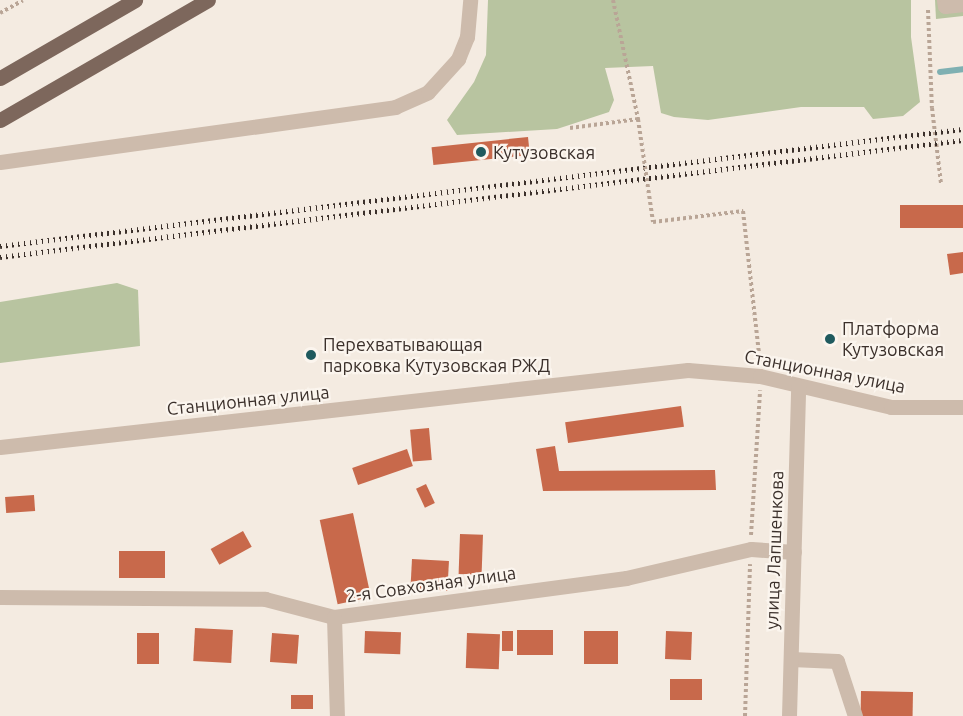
<!DOCTYPE html>
<html>
<head>
<meta charset="utf-8">
<style>
  body { margin:0 }
  #map { position:relative; width:963px; height:716px; overflow:hidden; background:#f4ebe1; font-family:Ubuntu,sans-serif }
  div>[style] { position:absolute }
  [style*='--x'] { left:calc(var(--x)*1px); top:calc(var(--y)*1px); width:calc(var(--w)*1px); rotate:calc(var(--a)*1deg) }
  .green>* { inset:0; background:#b8c4a0 }
  .stream>* { height:6px; margin:-3px; padding:0 3px; transform-origin:3px; border-radius:3px; background:#7fb0b2 }
  .building>* { inset:0; background:#c8694b; transform-origin:0 0 }
  .path>* { height:4px; margin-top:-2px; transform-origin:0; background:repeating-linear-gradient(90deg,#b9a596 0 3px,transparent 0 6px) }
  .minor>* { height:15px; margin:-7.5px; padding:0 7.5px; transform-origin:7.5px; border-radius:7.5px; background:#cdbbac }
  .major>* { height:15px; margin:-7.5px; padding:0 7.5px; transform-origin:7.5px; border-radius:7.5px; background:#7d675c }
  .rail>* { height:4.5px; margin-top:-2.25px; transform-origin:0; background:repeating-linear-gradient(90deg,#3b302b 0 1.5px,transparent 0 6px) }
  .path-bridge>* { height:4px; margin-top:-2px; transform-origin:0; background:repeating-linear-gradient(90deg,#b9a596 0 3px,transparent 0 6px) }
  .dots>* { width:16px; height:16px; translate:-50% -50%; box-sizing:border-box; border:3px solid #fbf5ee; border-radius:50% }
  span { translate:-50% -50%; white-space:nowrap; text-align:center; line-height:1.15; -webkit-text-stroke:4.5px #fbf5ee; paint-order:stroke }
  .poi-label { font-size:18px; color:#3b302b }
  .left { translate:0 -50%; text-align:left }
  .street-label { font-size:18px; color:#3b302b }
</style>
</head>
<body>
<div id="map">
  <div class="green">
    <div style="clip-path:polygon(488px 0,911px 0,911px 37px,920px 102px,903px 116px,873px 119px,864px 107px,801px 107px,708px 120px,674px 117px,661px 113px,653px 66px,605px 68px,614px 100px,609px 112px,557px 129px,457px 135px,447px 120px,474px 82px,486px 55px)"></div>
    <div style="clip-path:polygon(935px 0,963px 0,963px 16px,936px 19px)"></div>
    <div style="clip-path:polygon(117px 283px,138px 290px,140px 346px,0 363px,0 302px)"></div>
  </div>
  <div class="stream">
    <div style="--x:940;--y:72;--w:23;--a:-7"></div>
  </div>
  <div class="building">
    <div style="left:528px;top:137px;width:18px;height:97px;rotate:84deg"></div>
    <div style="left:963px;top:205px;width:23px;height:63px;rotate:90deg"></div>
    <div style="clip-path:polygon(963px 252px,963px 273px,950px 275px,947px 254px)"></div>
    <div style="left:681px;top:406px;width:21px;height:117px;rotate:82deg"></div>
    <div style="left:429px;top:428px;width:32px;height:19px;rotate:85deg"></div>
    <div style="clip-path:polygon(555px 446px,559px 471px,715px 470px,716px 490px,543px 491px,536px 449px)"></div>
    <div style="left:407px;top:449px;width:18px;height:58px;rotate:71deg"></div>
    <div style="left:426px;top:484px;width:21px;height:11px;rotate:65deg"></div>
    <div style="left:34px;top:495px;width:16px;height:29px;rotate:86deg"></div>
    <div style="left:353px;top:513px;width:86px;height:34px;rotate:78deg"></div>
    <div style="left:243px;top:531px;width:18px;height:37px;rotate:61deg"></div>
    <div style="left:460px;top:534px;width:23px;height:40px;rotate:2deg"></div>
    <div style="left:119px;top:551px;width:46px;height:27px"></div>
    <div style="left:412px;top:559px;width:37px;height:30px;rotate:3deg"></div>
    <div style="left:195px;top:628px;width:38px;height:33px;rotate:3deg"></div>
    <div style="left:517px;top:630px;width:36px;height:25px"></div>
    <div style="left:365px;top:631px;width:36px;height:22px;rotate:2deg"></div>
    <div style="left:502px;top:631px;width:11px;height:20px"></div>
    <div style="left:584px;top:631px;width:34px;height:33px"></div>
    <div style="left:666px;top:631px;width:26px;height:28px;rotate:2deg"></div>
    <div style="left:137px;top:633px;width:22px;height:31px"></div>
    <div style="left:272px;top:633px;width:27px;height:29px;rotate:4deg"></div>
    <div style="left:467px;top:633px;width:33px;height:35px;rotate:2deg"></div>
    <div style="left:670px;top:679px;width:32px;height:21px"></div>
    <div style="left:861px;top:691px;width:52px;height:25px;rotate:1deg"></div>
    <div style="left:313px;top:695px;width:14px;height:22px;rotate:90deg"></div>
  </div>
  <div class="path">
    <div style="--x:928;--y:10;--w:98;--a:87.7"></div>
    <div style="--x:932;--y:108;--w:77;--a:83.2"></div>
    <div style="--x:0;--y:13;--w:26;--a:-29"></div>
    <div style="--x:570;--y:128;--w:69;--a:-7.5"></div>
    <div style="--x:653;--y:222;--w:91;--a:-7"></div>
    <div style="--x:743;--y:211;--w:152;--a:83.6"></div>
    <div style="--x:751;--y:535;--w:145;--a:-86.4"></div>
    <div style="--x:745;--y:716;--w:152;--a:-88.1"></div>
  </div>
  <div class="minor">
    <div style="--x:944;--y:0;--w:6;--a:81"></div>
    <div style="--x:945;--y:6;--w:18;--a:-6"></div>
    <div style="--x:0;--y:162;--w:399;--a:-7.9"></div>
    <div style="--x:395;--y:107;--w:36;--a:-24"></div>
    <div style="--x:428;--y:92;--w:45;--a:-47.7"></div>
    <div style="--x:458;--y:59;--w:24;--a:-68"></div>
    <div style="--x:467;--y:37;--w:37;--a:-85"></div>
    <div style="--x:0;--y:447;--w:692;--a:-6.39"></div>
    <div style="--x:688;--y:370;--w:72;--a:4.8"></div>
    <div style="--x:760;--y:376;--w:135;--a:13.3"></div>
    <div style="--x:891;--y:407;--w:72;--a:0"></div>
    <div style="--x:0;--y:597;--w:265;--a:0.4"></div>
    <div style="--x:265;--y:599;--w:71;--a:14.6"></div>
    <div style="--x:334;--y:617;--w:295;--a:-7.6"></div>
    <div style="--x:626;--y:578;--w:128;--a:-13.1"></div>
    <div style="--x:751;--y:549;--w:43;--a:4"></div>
    <div style="--x:334;--y:617;--w:99;--a:88.3"></div>
    <div style="--x:791;--y:659;--w:46;--a:2.5"></div>
    <div style="--x:837;--y:661;--w:58;--a:71.9"></div>
    <div style="--x:789;--y:716;--w:330;--a:-88.4"></div>
  </div>
  <div class="major">
    <div style="--x:0;--y:78;--w:156;--a:-30"></div>
    <div style="--x:0;--y:120;--w:240;--a:-30"></div>
  </div>
  <div class="rail">
    <div style="--x:0;--y:246;--w:970;--a:-6.93"></div>
    <div style="--x:0;--y:257;--w:970;--a:-6.93"></div>
  </div>
  <div class="path-bridge">
    <div style="--x:613;--y:0;--w:122;--a:78.1"></div>
    <div style="--x:638;--y:119;--w:104;--a:81.7"></div>
  </div>
  <div class="dots">
    <div style="left:481px;top:152px;background:#1f5a5e"></div>
    <div style="left:830px;top:339px;background:#1f5a5e"></div>
    <div style="left:311px;top:355px;background:#1f5a5e"></div>
  </div>
  <div class="poi-label">
    <span class="left" style="left:493px;top:152px">Кутузовская</span>
    <span class="left" style="left:842px;top:339px">Платформа<br>Кутузовская</span>
    <span class="left" style="left:323px;top:355px">Перехватывающая<br>парковка Кутузовская РЖД</span>
  </div>
  <div class="street-label">
    <span style="left:825px;top:371px;rotate:11deg">Станционная улица</span>
    <span style="left:248px;top:400px;rotate:-6deg">Станционная улица</span>
    <span style="left:774px;top:550px;rotate:-88deg">улица Лапшенкова</span>
    <span style="left:431px;top:584px;rotate:-8deg">2-я Совхозная улица</span>
  </div>
</div>
</body>
</html>
